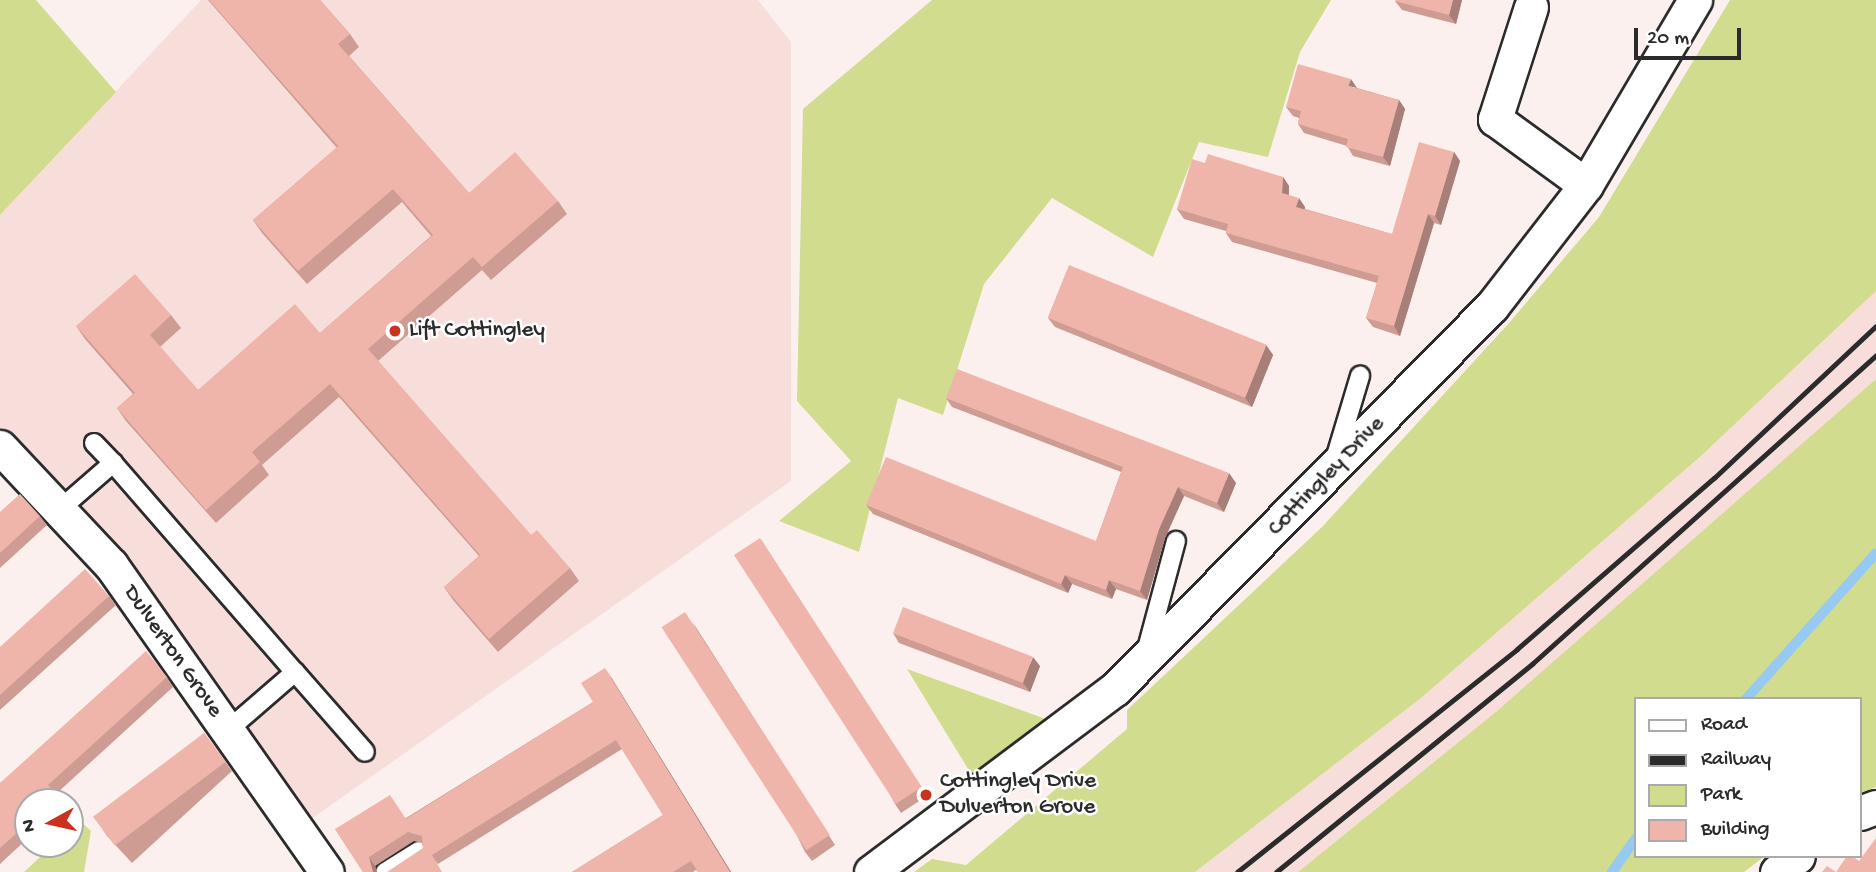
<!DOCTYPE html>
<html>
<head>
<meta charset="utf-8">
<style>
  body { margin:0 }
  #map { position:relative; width:1876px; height:872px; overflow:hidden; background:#fcf0ee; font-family:"Gochi Hand",sans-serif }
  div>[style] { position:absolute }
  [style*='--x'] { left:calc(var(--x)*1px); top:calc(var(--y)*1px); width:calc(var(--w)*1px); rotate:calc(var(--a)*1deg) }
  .built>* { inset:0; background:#f8deda }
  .green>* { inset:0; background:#d1dc8f }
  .stream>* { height:10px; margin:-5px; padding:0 5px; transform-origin:5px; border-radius:5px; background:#96caf3 }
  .roads { filter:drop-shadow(2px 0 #2b2b2b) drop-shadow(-2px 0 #2b2b2b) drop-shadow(0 2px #2b2b2b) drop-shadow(0 -2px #2b2b2b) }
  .service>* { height:18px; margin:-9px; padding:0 9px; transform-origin:9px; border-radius:9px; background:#fff }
  .minor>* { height:33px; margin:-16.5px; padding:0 16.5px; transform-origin:16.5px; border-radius:16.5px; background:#fff }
  .rail>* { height:5px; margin:-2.5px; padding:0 2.5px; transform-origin:2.5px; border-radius:2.5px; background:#2b2b2b }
  .wall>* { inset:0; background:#ce9c93 }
  .shaded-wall>* { inset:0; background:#a77f78 }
  .building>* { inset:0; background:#efb5ab; transform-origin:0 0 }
  .dots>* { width:19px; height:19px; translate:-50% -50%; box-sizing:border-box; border:4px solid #fff; border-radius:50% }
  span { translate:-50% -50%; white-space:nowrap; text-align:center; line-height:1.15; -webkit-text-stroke:5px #fff; paint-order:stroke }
  .poi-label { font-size:23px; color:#2b2b2b }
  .left { translate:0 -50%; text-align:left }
  .street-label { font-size:23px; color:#2b2b2b }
  .legend { position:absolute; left:1634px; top:697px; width:228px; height:161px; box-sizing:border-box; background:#fff; border:2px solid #aaa; margin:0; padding:9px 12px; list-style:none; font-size:21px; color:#2b2b2b }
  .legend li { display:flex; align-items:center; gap:14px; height:35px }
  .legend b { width:35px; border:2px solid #aaa }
  .north { position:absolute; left:14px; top:788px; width:70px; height:70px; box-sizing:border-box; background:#fff; border:2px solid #aaa; border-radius:50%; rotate:262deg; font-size:19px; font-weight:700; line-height:28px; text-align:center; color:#2b2b2b }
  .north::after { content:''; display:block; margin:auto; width:24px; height:32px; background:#c8321e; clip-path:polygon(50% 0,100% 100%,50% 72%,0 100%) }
  .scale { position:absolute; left:1634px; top:28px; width:107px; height:32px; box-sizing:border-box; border:4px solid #2b2b2b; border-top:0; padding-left:9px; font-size:21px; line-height:24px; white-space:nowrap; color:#2b2b2b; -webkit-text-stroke:5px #fff; paint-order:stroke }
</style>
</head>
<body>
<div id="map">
  <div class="built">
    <div style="clip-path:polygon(201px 0,758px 0,791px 42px,791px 481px,297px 829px,0 447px,0 215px)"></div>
    <div style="clip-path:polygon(1876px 291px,1876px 379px,1671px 563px,1497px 711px,1298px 872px,1195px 872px,1421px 698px,1701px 456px)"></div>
  </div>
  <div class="green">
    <div style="clip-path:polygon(0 0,36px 0,116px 92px,0 215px)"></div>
    <div style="clip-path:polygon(932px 0,1331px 0,1300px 52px,1268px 157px,1199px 142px,1153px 257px,1052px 198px,984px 284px,943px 415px,898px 398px,859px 552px,779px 521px,851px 461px,797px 401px,803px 109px)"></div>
    <div style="clip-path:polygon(1730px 0,1876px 0,1876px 291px,1701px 456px,1421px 698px,1195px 872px,914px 872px,932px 859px,966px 865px,1127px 729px,1127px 710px,1322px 527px,1509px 323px,1599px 217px)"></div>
    <div style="clip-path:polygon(1876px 379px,1876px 787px,1860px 793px,1860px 699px,1636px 699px,1636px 856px,1765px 856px,1744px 872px,1298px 872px,1497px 711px)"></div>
    <div style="clip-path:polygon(907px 669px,1065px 726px,981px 790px)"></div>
    <div style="clip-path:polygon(79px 820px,91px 831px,84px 872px,24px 872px,54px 844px,70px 844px,70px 829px)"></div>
  </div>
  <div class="stream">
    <div style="--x:1746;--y:699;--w:195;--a:-48.3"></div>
    <div style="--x:1612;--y:872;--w:42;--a:-54.8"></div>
  </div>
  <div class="roads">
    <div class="service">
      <div style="--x:94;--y:443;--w:28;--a:46"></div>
      <div style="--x:1336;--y:456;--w:84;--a:-73.3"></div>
      <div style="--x:59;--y:510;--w:72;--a:-41"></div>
      <div style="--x:113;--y:463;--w:277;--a:49"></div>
      <div style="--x:295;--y:672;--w:90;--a:139.1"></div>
      <div style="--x:1147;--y:649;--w:112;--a:-75"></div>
      <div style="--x:295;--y:672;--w:106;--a:48.8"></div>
      <div style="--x:385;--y:872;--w:40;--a:-32"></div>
    </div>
    <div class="minor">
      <div style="--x:1531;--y:7;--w:118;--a:107.8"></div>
      <div style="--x:1495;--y:119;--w:112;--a:36"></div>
      <div style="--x:0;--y:447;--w:162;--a:46.8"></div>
      <div style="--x:111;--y:565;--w:375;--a:54.9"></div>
      <div style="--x:1860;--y:813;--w:17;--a:-21"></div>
      <div style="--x:871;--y:872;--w:305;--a:-36.9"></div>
      <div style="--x:1115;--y:689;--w:537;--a:-45.45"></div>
      <div style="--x:1492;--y:306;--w:153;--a:-52.2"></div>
      <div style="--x:1586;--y:185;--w:215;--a:-59.5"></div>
      <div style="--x:1777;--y:872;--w:26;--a:-37"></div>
    </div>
  </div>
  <div class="rail">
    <div style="--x:1237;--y:872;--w:358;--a:-38.5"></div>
    <div style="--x:1517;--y:649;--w:261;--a:-41"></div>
    <div style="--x:1714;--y:478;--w:222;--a:-43.2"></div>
    <div style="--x:1276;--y:872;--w:331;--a:-39.1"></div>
    <div style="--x:1533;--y:663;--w:461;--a:-41.9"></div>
  </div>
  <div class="wall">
    <div style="clip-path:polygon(208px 0,320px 0,350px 34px,359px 47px,349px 56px,469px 193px,558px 201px,567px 214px,491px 280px,482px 270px,378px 361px,531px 535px,570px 568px,579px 581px,498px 652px,453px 600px,444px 587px,479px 556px,339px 397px,262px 465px,269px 475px,216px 523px,126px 421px,117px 408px,133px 394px,85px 339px,76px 326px,171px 315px,181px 328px,160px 347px,198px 390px,320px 333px,431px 236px,402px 202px,307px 284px,262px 233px,253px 220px,337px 148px)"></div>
    <div style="clip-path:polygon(1462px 0,1456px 24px,1402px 10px,1395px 1px)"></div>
    <div style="clip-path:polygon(1357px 88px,1399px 100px,1405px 109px,1390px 166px,1353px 156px,1347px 146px,1304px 133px,1298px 124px,1299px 118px,1293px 116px,1286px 107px)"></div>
    <div style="clip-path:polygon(1454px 152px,1460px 161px,1441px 225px,1434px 223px,1400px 336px,1373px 327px,1366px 318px,1377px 283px,1232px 242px,1226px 233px,1226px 231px,1184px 219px,1177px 209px,1205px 163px,1283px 177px,1289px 186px,1289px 195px,1305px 207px,1305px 209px,1392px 234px)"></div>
    <div style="clip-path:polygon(1048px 318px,1266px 345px,1273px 355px,1252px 407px,1055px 327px)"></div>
    <div style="clip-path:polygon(946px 398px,1236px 483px,1224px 512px,1184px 496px,1165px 538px,1147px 600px,1116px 589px,1112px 599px,1072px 584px,1068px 593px,873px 514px,866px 505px,1096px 541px,1121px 472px,952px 407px)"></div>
    <div style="clip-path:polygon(0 512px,40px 516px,47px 525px,0 568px)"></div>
    <div style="clip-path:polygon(760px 538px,927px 796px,901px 813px,895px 804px)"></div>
    <div style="clip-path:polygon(109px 596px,116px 605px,0 710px,0 647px)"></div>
    <div style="clip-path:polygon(692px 621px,835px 845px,812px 861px,805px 852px)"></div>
    <div style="clip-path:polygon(893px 633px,1040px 666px,1030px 692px,899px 643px)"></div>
    <div style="clip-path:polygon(167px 677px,173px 687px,56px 794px,62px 802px,28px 802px,28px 838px,0 864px,0 783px)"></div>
    <div style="clip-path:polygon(611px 677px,731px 872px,698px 872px,696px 870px,693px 872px,572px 872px,663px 815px,622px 749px,438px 864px,423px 848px,422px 843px,414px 841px,375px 866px,377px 872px,363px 872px,335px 829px,406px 818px,593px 702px)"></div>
    <div style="clip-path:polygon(204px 733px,232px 771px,132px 863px,107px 836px,101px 827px)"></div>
  </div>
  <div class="shaded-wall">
    <div style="clip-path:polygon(1453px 0,1462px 0,1456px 24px,1449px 15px)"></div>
    <div style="clip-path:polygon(1351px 79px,1357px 88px,1348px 86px)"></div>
    <div style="clip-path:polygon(1399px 100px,1405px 109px,1390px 166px,1383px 157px)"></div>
    <div style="clip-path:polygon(1454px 152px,1460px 161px,1441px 225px,1435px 216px)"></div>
    <div style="clip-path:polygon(1283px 177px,1289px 186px,1288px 202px,1282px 193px)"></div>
    <div style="clip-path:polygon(1299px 198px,1305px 207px,1303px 216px,1296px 207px)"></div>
    <div style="clip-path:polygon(1428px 214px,1434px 223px,1400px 336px,1394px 326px)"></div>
    <div style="clip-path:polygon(1266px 345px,1273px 355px,1252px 407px,1245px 398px)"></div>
    <div style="clip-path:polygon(1229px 473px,1236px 483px,1224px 512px,1217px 503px)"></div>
    <div style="clip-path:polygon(1178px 487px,1184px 496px,1165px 538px,1147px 600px,1140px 591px,1159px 529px)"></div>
    <div style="clip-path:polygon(1065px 575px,1072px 584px,1068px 593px,1061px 584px)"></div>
    <div style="clip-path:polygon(1109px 580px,1116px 589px,1112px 599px,1106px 590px)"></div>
    <div style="clip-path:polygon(1033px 657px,1040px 666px,1030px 692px,1023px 683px)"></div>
    <div style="clip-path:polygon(605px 668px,611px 677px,731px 872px,730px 872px)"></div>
    <div style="clip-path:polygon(369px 857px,375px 866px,377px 872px,373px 872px)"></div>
  </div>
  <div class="building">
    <div style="clip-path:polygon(209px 0,320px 0,350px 34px,338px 44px,469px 193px,515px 152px,558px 201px,482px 267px,473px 257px,368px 349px,531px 535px,537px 530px,570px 568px,489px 639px,444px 587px,480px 555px,330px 384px,252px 452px,260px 462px,206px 510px,117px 408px,135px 393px,76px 326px,135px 274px,171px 315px,150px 335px,198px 390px,295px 304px,320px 333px,433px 235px,393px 189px,298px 271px,253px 220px,338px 146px)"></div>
    <div style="clip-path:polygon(1396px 0,1453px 0,1449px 15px,1395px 1px)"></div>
    <div style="clip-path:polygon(1298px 64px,1351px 79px,1348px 86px,1399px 100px,1383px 157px,1346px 147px,1348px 139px,1298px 124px,1301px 111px,1286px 107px)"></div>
    <div style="clip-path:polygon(1419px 142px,1454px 152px,1435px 216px,1428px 214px,1394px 326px,1366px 318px,1379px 276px,1226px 233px,1228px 224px,1177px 209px,1192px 159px,1205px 163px,1208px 154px,1283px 177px,1282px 193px,1299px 198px,1296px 207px,1392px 234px)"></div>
    <div style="left:1069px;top:265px;width:213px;height:57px;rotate:22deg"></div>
    <div style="clip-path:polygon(957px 369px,1229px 473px,1217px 503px,1178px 487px,1159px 529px,1140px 591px,1109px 580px,1106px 590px,1065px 575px,1061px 584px,866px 505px,886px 457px,1096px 541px,1123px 467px,946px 398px)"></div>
    <div style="clip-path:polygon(20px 494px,40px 516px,0 553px,0 512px)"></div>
    <div style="left:760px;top:538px;width:297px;height:31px;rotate:57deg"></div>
    <div style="clip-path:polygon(85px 569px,109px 596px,0 695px,0 647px)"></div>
    <div style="left:903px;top:607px;width:139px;height:28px;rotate:21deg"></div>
    <div style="left:685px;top:612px;width:266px;height:28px;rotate:57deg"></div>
    <div style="clip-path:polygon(146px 651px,167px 677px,48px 785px,58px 796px,51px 802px,28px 802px,28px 823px,0 848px,0 783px)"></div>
    <div style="clip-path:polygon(605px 668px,730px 872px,698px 872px,691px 861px,673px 872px,572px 872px,663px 815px,616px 740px,432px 855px,442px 872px,387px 872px,423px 848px,422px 836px,408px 832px,369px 857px,373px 872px,363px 872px,335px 829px,390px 795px,406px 819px,593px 702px,581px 683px)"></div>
    <div style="left:204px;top:733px;width:36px;height:139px;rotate:53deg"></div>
    <div style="clip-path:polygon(1876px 838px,1876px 872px,1822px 872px,1827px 866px,1836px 872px,1847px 856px,1852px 856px,1859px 861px)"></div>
  </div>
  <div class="dots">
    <div style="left:395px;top:331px;background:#c8321e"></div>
    <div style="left:926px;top:795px;background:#c8321e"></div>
  </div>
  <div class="poi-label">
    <span class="left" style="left:409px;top:331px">Lift Cottingley</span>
    <span class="left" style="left:940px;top:795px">Cottingley Drive<br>Dulverton Grove</span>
  </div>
  <div class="street-label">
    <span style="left:1327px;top:477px;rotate:-46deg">Cottingley Drive</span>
    <span style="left:172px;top:652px;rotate:55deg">Dulverton Grove</span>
  </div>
  <ul class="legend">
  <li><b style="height:9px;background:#fff"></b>Road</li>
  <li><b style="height:9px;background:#2b2b2b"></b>Railway</li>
  <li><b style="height:19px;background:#d1dc8f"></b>Park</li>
  <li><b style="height:19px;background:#efb5ab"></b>Building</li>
  </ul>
  <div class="north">N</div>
  <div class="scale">20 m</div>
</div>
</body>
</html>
